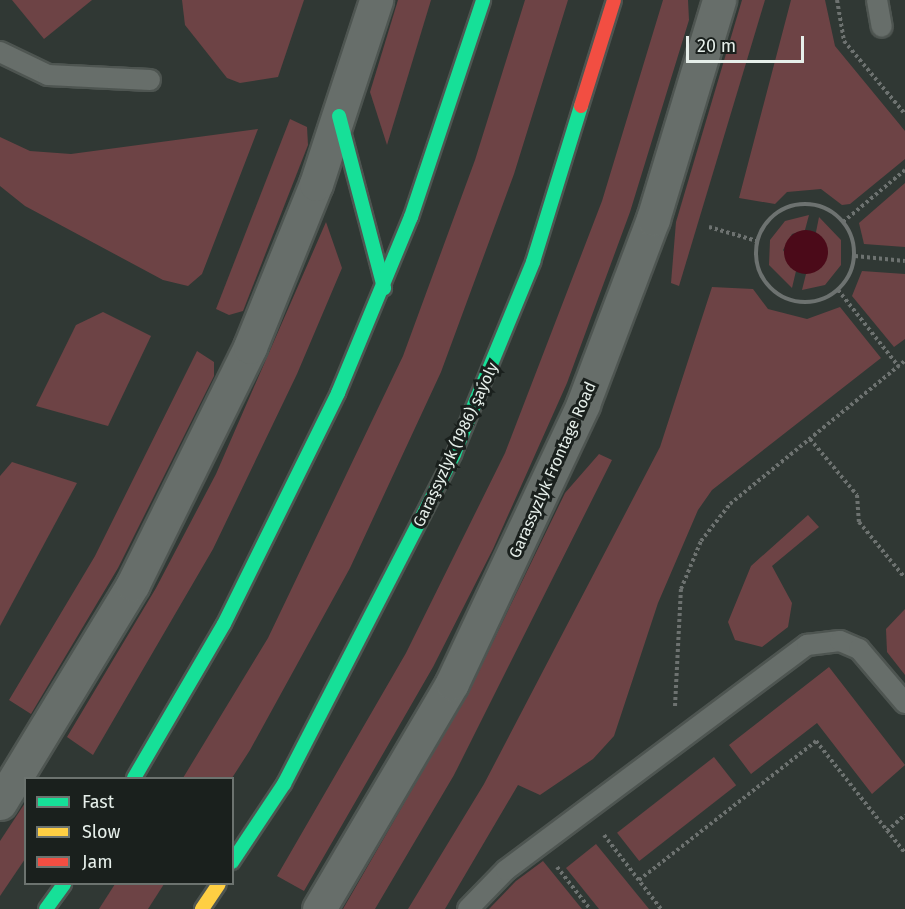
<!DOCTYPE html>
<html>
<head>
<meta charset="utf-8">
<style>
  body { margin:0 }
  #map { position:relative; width:905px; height:909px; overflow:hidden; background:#303834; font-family:"Fira Sans",sans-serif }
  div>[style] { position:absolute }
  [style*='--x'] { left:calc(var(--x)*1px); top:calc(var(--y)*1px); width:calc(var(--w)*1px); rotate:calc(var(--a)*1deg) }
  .green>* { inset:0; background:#6d4345; transform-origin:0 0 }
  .water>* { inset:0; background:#4b0a19 }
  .round { border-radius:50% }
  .path>* { height:4px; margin-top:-2px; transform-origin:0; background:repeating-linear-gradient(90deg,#6d7270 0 3px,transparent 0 6px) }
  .path>.ring { margin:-2px; padding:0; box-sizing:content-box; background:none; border:4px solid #6d7270; border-radius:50% }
  .roads { filter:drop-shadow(2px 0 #4e5551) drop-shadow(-2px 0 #4e5551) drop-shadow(0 2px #4e5551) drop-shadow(0 -2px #4e5551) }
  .lane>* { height:20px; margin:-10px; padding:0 10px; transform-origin:10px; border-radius:10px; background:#676e6a }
  .street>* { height:33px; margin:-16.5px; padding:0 16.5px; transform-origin:16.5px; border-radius:16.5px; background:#676e6a }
  .fast>* { height:14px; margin:-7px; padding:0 7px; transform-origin:7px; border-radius:7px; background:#16e098 }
  .slow>* { height:14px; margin:-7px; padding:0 7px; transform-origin:7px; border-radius:7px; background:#ffcf43 }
  .jam>* { height:14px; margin:-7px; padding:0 7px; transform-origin:7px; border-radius:7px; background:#f24e42 }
  span { translate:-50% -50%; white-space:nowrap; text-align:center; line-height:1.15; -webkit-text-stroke:6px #1a201d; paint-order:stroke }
  .street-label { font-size:16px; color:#e6efea }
  .legend { position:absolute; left:24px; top:777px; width:210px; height:108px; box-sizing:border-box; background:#1a201d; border:2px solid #6c736f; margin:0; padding:8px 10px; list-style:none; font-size:18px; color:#e6efea }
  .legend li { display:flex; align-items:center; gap:12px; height:30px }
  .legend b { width:30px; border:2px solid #6c736f }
  .scale { position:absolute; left:686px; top:36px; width:118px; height:27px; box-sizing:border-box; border:3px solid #e6efea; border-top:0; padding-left:8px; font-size:18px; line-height:21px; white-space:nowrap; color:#e6efea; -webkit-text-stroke:4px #1a201d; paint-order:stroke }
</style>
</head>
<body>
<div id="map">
  <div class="green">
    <div style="clip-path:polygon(12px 0,92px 0,44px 39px)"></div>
    <div style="clip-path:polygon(182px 0,304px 0,278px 77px,240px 83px,227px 78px,185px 25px)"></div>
    <div style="clip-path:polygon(398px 0,431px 0,387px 145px,370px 92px)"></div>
    <div style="clip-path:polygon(525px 0,568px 0,514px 174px,441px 372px,350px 568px,250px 750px,232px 778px,183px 778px,268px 638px,403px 356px,475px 160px)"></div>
    <div style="clip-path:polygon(663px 0,688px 0,689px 20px,630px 212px,567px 383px,493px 549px,433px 667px,304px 891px,277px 876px,406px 653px,505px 453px,602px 201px)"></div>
    <div style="clip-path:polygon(742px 0,765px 0,679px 286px,671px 283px,676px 222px)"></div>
    <div style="clip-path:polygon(791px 0,825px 0,835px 46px,905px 131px,905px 159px,850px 204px,842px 205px,821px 189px,787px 192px,775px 204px,739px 198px)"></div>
    <div style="clip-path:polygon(290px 119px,307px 127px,308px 145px,243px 311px,229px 315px,216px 309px)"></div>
    <div style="clip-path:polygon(258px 129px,202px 274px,188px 286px,163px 280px,25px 206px,0 186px,0 137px,30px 151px,71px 154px)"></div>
    <div style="clip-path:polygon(905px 183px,905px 247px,864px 244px,859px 223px)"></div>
    <div style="clip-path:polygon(809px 215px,805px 230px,792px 234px,783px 250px,796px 271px,792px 288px,769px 265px,770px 240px,785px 221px)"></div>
    <div style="clip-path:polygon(819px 217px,841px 240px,841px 265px,825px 285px,802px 290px,806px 274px,826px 260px,816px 232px)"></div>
    <div style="clip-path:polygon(326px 222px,342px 268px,297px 374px,213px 549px,93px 755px,67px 737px,156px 588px,216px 474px)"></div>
    <div style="clip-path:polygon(862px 271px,905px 274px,905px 339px,894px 347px,852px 296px)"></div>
    <div style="clip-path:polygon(712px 287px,753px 289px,768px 309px,807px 319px,840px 307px,881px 358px,712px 490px,698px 510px,658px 603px,614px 736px,593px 759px,540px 795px,518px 785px,445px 909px,408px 909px,484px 784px,660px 447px)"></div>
    <div style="clip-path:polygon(103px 312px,151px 336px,108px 426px,36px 406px,76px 325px)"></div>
    <div style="clip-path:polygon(197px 351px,214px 362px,214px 376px,118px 568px,31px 714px,9px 700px,95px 556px)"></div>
    <div style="clip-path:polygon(599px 454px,612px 460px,454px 775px,375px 909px,343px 909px,470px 689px,565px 493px)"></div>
    <div style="clip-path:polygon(12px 462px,77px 483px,0 626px,0 476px)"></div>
    <div style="clip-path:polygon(808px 515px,819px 527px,772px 566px,792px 603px,788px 627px,762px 647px,735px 640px,728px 622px,751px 566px)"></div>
    <div style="clip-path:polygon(905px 609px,905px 675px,887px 652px,886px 629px)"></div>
    <div style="clip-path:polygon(829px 667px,905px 765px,872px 794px,817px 723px,751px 774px,729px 745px)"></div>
    <div style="left:714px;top:757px;width:36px;height:123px;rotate:52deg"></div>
    <div style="clip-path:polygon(25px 803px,25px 859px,0 896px,0 841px)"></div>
    <div style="clip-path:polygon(596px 844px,649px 909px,599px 909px,566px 868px)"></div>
    <div style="clip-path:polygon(543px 861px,582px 909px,489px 909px,516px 881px)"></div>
    <div style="clip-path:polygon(115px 884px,164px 884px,148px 909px,99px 909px)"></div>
  </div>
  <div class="water">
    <div class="round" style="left:784px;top:230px;width:44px;height:44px"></div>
  </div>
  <div class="path">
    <div style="--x:837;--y:0;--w:42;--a:80.3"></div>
    <div style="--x:844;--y:41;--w:95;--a:50.1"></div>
    <div class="ring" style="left:756px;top:204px;width:94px;height:94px"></div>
    <div style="--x:843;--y:222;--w:81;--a:-40"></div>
    <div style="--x:709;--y:227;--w:50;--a:16.3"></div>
    <div style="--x:855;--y:256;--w:50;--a:5.7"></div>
    <div style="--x:838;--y:290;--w:98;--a:51.6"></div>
    <div style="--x:810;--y:439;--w:73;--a:50"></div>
    <div style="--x:857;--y:495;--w:27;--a:86"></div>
    <div style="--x:859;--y:522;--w:72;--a:50.6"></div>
    <div style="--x:675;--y:706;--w:117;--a:-87.1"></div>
    <div style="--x:681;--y:589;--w:52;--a:-67.4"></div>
    <div style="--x:701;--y:541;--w:47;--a:-51.9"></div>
    <div style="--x:730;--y:504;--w:226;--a:-39.3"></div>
    <div style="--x:887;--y:831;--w:24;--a:-42"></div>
    <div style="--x:604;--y:835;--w:93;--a:52.4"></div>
    <div style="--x:557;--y:867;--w:53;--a:51.8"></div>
    <div style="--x:639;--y:880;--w:225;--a:-38.1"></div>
    <div style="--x:816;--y:741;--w:143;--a:51.5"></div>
  </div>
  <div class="roads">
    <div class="lane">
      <div style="--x:877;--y:0;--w:27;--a:80"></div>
      <div style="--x:0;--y:52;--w:53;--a:25.6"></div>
      <div style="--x:48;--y:75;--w:102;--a:2.8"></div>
      <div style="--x:468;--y:909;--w:54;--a:-45.7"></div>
      <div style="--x:506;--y:870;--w:376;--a:-36.8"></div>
      <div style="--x:807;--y:645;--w:33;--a:-7"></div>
      <div style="--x:840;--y:641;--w:21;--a:23"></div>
      <div style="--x:859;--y:649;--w:71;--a:49.6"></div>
    </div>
    <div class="street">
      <div style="--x:0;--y:803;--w:256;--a:-58.7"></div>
      <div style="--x:133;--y:584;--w:264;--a:-63.7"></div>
      <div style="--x:250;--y:347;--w:176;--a:-68"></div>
      <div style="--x:316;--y:184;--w:194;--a:-71.9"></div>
      <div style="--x:319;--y:909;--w:262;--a:-59.5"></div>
      <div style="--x:452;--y:683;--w:308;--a:-64.8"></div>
      <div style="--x:583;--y:404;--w:198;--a:-69.3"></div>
      <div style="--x:653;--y:219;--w:229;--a:-73.2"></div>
    </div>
    <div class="fast">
      <div style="--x:339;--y:116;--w:178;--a:75.3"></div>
      <div style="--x:134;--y:778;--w:178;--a:-59.7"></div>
      <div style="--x:224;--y:624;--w:258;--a:-63.7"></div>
      <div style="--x:338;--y:393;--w:191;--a:-67.5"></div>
      <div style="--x:411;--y:217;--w:229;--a:-71.6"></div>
      <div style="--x:232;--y:862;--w:94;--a:-56.3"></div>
      <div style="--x:284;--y:784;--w:371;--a:-62.7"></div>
      <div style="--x:454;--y:454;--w:208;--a:-67.6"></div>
      <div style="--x:533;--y:262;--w:163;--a:-72.9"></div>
      <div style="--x:46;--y:909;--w:31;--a:-54"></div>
    </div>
    <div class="slow">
      <div style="--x:202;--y:909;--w:30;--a:-56"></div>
    </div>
    <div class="jam">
      <div style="--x:581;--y:106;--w:111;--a:-72.7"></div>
    </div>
  </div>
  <div class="street-label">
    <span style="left:456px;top:445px;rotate:-65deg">Garaşsyzlyk (1986) şaýoly</span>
    <span style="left:553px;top:470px;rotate:-66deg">Garassyzlyk Frontage Road</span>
  </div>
  <ul class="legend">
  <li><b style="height:8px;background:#16e098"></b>Fast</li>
  <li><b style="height:8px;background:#ffcf43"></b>Slow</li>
  <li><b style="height:8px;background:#f24e42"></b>Jam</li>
  </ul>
  <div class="scale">20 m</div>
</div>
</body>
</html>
